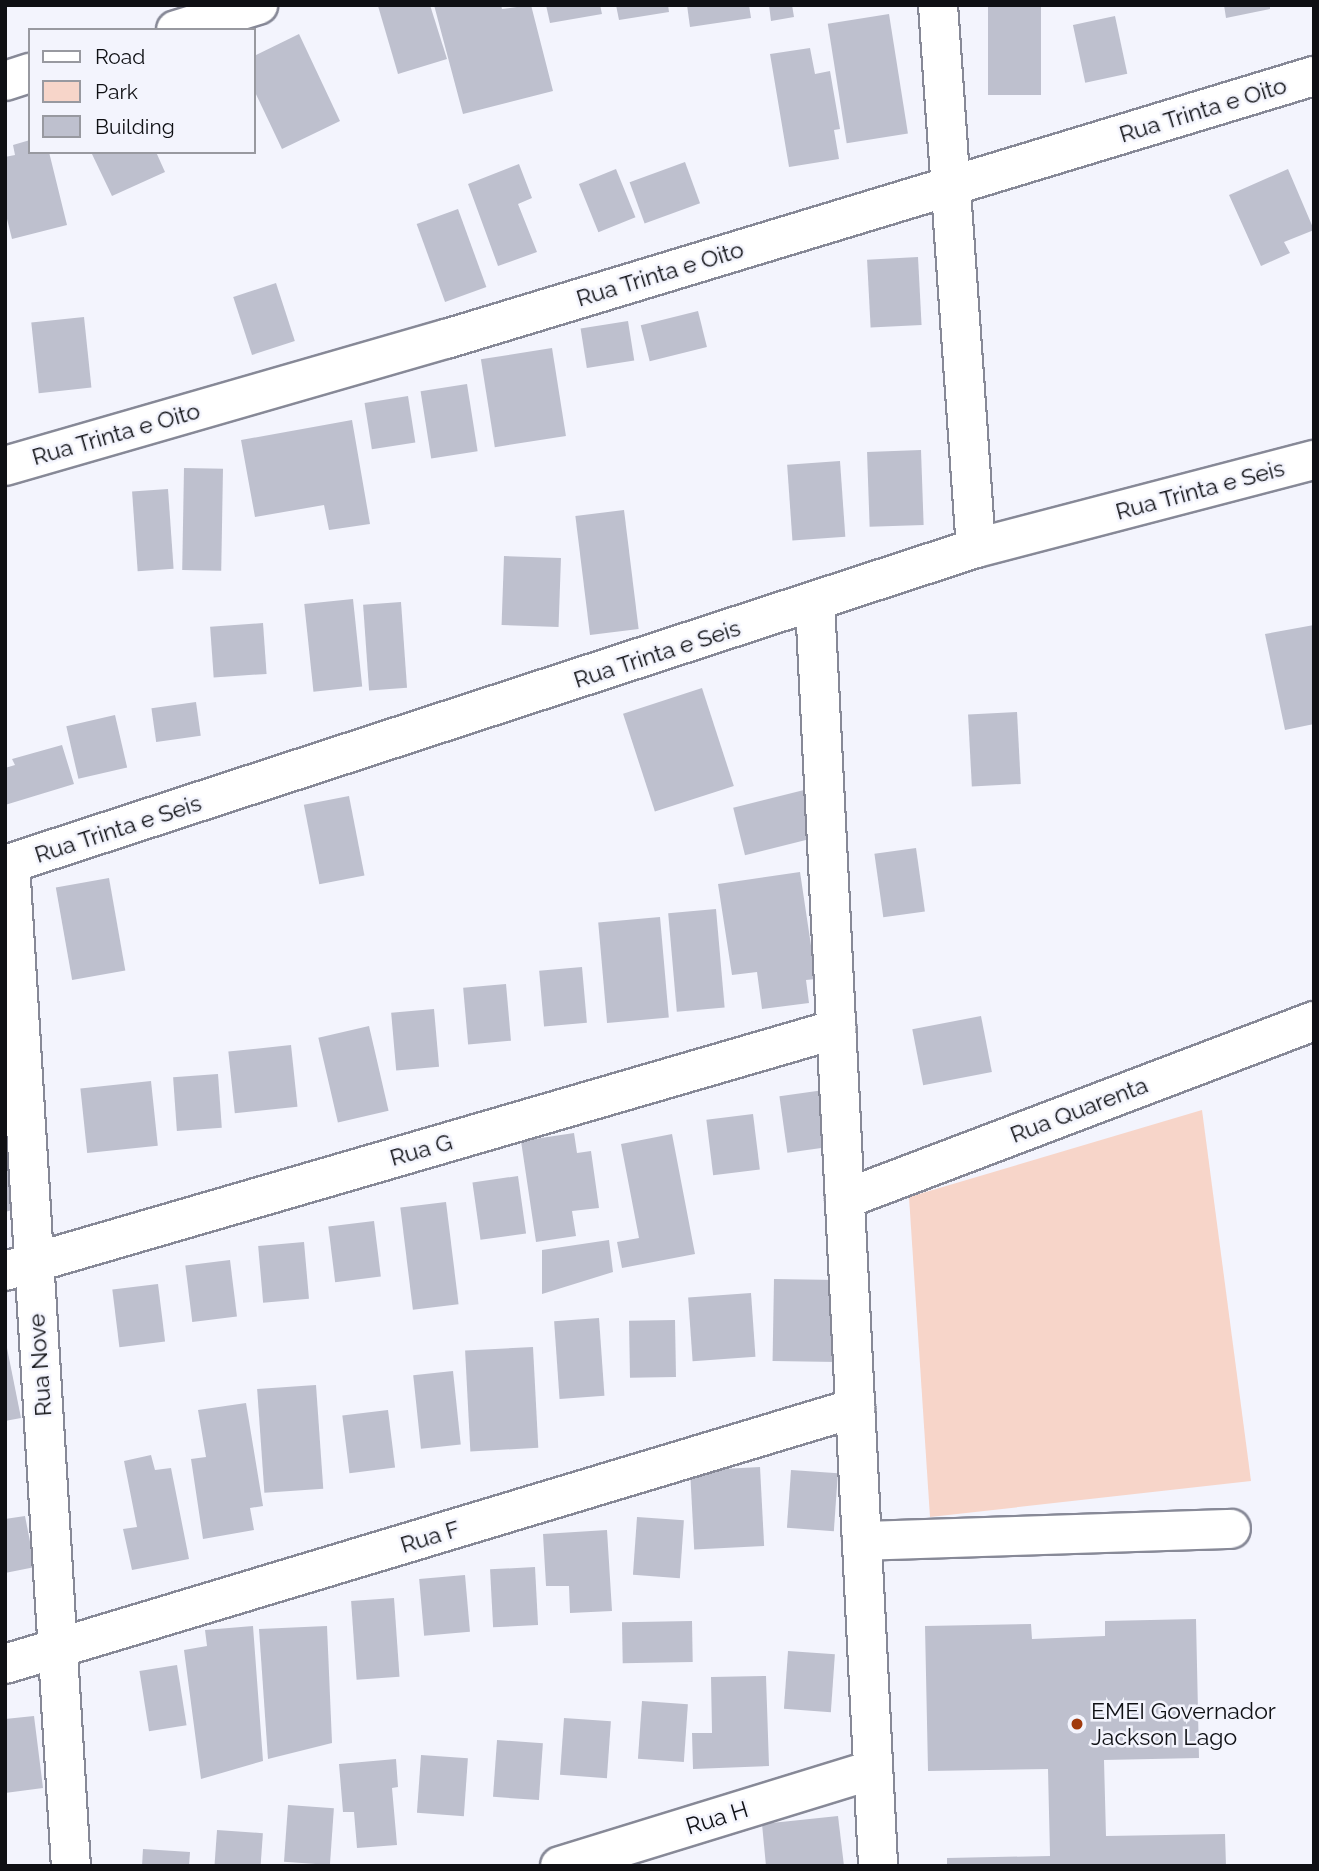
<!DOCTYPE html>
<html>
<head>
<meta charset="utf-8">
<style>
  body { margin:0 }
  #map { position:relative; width:1319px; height:1871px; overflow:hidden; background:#f3f4fd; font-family:Raleway,sans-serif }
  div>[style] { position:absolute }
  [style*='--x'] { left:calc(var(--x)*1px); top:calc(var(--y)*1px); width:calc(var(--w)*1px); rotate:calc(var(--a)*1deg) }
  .green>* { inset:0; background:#f7d5c9 }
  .building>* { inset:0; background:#bec0ce; transform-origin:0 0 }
  .roads { filter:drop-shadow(2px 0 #878997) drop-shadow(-2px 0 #878997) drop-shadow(0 2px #878997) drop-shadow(0 -2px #878997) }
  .street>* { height:38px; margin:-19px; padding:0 19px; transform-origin:19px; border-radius:19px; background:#fff }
  .dots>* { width:19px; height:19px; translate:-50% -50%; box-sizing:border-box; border:4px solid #f3f4fd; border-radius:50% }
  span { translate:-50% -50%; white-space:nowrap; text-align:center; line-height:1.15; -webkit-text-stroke:5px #f3f4fd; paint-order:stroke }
  .street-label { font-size:23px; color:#0f1014 }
  .poi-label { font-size:23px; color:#0f1014 }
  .left { translate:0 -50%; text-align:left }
  .frame { position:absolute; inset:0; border:7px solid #0f1014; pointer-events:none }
  .legend { position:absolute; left:28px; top:28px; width:228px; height:126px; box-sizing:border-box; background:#f3f4fd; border:2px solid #9899a0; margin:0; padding:9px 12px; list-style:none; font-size:21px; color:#0f1014 }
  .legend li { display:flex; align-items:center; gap:14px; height:35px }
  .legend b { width:35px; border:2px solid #9899a0 }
</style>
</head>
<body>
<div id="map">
  <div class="green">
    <div style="clip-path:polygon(1202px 1110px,1251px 1481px,930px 1517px,909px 1197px)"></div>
  </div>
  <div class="building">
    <div style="clip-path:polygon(430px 5px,447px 59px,398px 74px,378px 6px)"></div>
    <div style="clip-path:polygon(434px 5px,501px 5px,502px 9px,531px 5px,553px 91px,463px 114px)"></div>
    <div style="clip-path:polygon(546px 5px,600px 5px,602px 14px,550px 23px)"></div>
    <div style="clip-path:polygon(616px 5px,668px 5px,669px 12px,619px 20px)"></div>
    <div style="clip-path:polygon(687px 5px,749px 5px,751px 18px,690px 27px)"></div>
    <div style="clip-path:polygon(769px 5px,792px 5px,794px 17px,771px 21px)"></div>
    <div style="left:988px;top:5px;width:53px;height:90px"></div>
    <div style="clip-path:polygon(1224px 5px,1270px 5px,1270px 9px,1226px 18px)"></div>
    <div style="left:889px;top:14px;width:121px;height:62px;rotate:81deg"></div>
    <div style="left:1115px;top:16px;width:59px;height:43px;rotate:78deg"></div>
    <div style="clip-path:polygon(299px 34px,340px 121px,282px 149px,254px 90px,254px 56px)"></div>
    <div style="clip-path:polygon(810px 48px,815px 74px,830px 71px,840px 129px,834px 130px,839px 159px,789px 167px,770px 54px)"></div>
    <div style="clip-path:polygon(30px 140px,30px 152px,49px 152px,67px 225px,12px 239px,5px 211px,5px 157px,15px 155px,13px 145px)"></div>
    <div style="clip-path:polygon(91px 152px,156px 152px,165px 172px,112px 196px)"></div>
    <div style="left:685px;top:162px;width:44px;height:59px;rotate:70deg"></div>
    <div style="clip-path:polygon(519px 164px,532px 198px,518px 204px,537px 252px,498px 266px,468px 184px)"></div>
    <div style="left:616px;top:169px;width:52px;height:40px;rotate:68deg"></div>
    <div style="clip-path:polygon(1288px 169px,1314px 230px,1284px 242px,1290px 253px,1261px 266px,1229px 195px)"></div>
    <div style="left:458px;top:209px;width:83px;height:44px;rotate:70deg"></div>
    <div style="left:918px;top:257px;width:68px;height:51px;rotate:87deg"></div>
    <div style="left:276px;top:283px;width:61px;height:45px;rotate:72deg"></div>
    <div style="left:698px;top:311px;width:37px;height:59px;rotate:76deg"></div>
    <div style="left:84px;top:317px;width:71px;height:53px;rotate:84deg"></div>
    <div style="left:628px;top:321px;width:40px;height:48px;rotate:81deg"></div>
    <div style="left:552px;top:348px;width:89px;height:72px;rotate:81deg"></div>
    <div style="left:467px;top:384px;width:68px;height:47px;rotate:81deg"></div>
    <div style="left:408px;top:396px;width:47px;height:44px;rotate:81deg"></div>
    <div style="clip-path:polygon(352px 420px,370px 524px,329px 530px,324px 505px,255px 517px,241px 440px)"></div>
    <div style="left:921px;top:450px;width:75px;height:54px;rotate:88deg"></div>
    <div style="left:840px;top:461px;width:76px;height:53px;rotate:86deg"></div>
    <div style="left:184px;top:468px;width:39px;height:102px;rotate:1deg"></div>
    <div style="left:168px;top:489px;width:80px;height:36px;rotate:86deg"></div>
    <div style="left:624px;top:510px;width:120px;height:49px;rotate:83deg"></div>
    <div style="left:504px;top:556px;width:57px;height:69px;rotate:2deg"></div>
    <div style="left:353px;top:599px;width:88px;height:49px;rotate:84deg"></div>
    <div style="left:401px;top:602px;width:86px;height:38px;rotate:86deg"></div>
    <div style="left:263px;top:623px;width:51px;height:53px;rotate:86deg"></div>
    <div style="clip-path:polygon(1314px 625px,1314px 724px,1285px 730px,1265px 634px)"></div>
    <div style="left:702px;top:688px;width:103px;height:83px;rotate:72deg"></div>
    <div style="left:196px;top:702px;width:34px;height:45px;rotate:82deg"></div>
    <div style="left:1017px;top:712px;width:72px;height:49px;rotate:87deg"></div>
    <div style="left:115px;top:715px;width:54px;height:50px;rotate:77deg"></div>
    <div style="clip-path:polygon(62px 745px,74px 784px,5px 805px,5px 768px,15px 765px,12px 759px)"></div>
    <div style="left:804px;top:790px;width:49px;height:73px;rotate:76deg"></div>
    <div style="left:349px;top:796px;width:81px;height:46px;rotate:79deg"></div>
    <div style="left:916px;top:848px;width:64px;height:42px;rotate:82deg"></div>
    <div style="clip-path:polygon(800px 872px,816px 979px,806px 980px,809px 1003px,762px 1009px,757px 972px,732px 975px,718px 884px)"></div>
    <div style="left:109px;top:878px;width:94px;height:54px;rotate:80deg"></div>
    <div style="left:716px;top:909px;width:99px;height:48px;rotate:85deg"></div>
    <div style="left:660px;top:917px;width:101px;height:62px;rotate:85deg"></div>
    <div style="left:582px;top:967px;width:56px;height:43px;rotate:85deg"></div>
    <div style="left:506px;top:984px;width:57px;height:43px;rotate:85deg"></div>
    <div style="left:434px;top:1009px;width:58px;height:43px;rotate:85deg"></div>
    <div style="left:981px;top:1016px;width:57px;height:70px;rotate:79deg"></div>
    <div style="left:369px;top:1026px;width:87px;height:52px;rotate:77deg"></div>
    <div style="left:291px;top:1045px;width:62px;height:63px;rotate:84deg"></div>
    <div style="left:218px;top:1074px;width:54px;height:45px;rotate:86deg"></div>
    <div style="left:151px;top:1081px;width:65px;height:71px;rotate:84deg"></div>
    <div style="left:824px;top:1090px;width:57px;height:45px;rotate:82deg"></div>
    <div style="left:753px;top:1114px;width:56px;height:47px;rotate:83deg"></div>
    <div style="clip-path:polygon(574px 1133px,577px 1153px,591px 1151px,599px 1208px,572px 1211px,576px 1236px,536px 1242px,521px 1141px)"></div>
    <div style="clip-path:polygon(672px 1134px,695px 1254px,622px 1268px,617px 1242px,639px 1238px,621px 1144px)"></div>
    <div style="clip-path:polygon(5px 1155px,20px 1208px,5px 1212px)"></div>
    <div style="left:518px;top:1176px;width:58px;height:46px;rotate:82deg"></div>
    <div style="left:446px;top:1202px;width:103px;height:46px;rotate:83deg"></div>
    <div style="left:374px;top:1221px;width:56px;height:46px;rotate:83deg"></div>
    <div style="clip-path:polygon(609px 1240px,613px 1272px,542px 1294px,542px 1250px)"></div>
    <div style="left:304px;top:1242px;width:57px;height:46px;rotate:85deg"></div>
    <div style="left:230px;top:1260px;width:57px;height:45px;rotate:83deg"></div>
    <div style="left:774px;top:1279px;width:64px;height:82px;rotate:1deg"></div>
    <div style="left:158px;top:1284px;width:58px;height:46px;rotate:83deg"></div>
    <div style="left:751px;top:1293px;width:64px;height:63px;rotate:86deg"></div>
    <div style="left:599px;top:1318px;width:78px;height:45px;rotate:86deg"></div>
    <div style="left:675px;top:1320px;width:57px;height:46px;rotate:89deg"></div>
    <div style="clip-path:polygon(5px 1338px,21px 1418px,5px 1421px)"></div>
    <div style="left:533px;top:1347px;width:101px;height:68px;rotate:87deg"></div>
    <div style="left:453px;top:1371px;width:74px;height:40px;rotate:84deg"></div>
    <div style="left:316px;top:1385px;width:104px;height:59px;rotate:86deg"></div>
    <div style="clip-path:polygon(246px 1403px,263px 1506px,250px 1508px,254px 1530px,203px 1539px,191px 1459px,206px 1457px,198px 1410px)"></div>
    <div style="left:388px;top:1410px;width:58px;height:46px;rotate:83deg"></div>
    <div style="clip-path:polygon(151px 1455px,155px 1470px,171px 1468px,189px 1559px,132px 1570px,123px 1529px,137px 1527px,124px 1461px)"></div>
    <div style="left:760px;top:1467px;width:79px;height:70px;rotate:87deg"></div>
    <div style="left:791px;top:1470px;width:47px;height:58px;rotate:4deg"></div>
    <div style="clip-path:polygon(25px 1516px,35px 1567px,5px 1573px,5px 1519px)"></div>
    <div style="left:637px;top:1517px;width:47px;height:58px;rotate:4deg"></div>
    <div style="clip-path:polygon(607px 1530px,612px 1611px,570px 1613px,569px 1586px,546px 1586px,543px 1534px)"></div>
    <div style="left:535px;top:1567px;width:58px;height:45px;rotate:87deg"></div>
    <div style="left:465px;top:1575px;width:57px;height:46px;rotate:85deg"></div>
    <div style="left:394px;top:1598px;width:79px;height:43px;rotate:86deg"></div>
    <div style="clip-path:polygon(1196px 1619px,1199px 1758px,1104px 1760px,1106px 1836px,1225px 1834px,1226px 1866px,947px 1866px,947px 1858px,1050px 1856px,1048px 1769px,928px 1771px,925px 1626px,1031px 1624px,1032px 1639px,1105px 1636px,1105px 1621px)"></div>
    <div style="left:692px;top:1621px;width:41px;height:70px;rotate:89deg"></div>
    <div style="clip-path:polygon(253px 1626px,263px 1761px,201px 1779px,184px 1650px,207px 1646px,205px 1630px)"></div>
    <div style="clip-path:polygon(327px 1626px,332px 1743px,268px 1759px,259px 1629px)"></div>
    <div style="left:788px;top:1651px;width:47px;height:58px;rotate:4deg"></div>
    <div style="left:177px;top:1665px;width:61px;height:38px;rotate:81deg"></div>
    <div style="clip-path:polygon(766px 1676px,769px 1766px,693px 1769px,692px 1733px,712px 1733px,711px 1677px)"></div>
    <div style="left:642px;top:1701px;width:46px;height:58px;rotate:4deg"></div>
    <div style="clip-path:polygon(34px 1716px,43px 1788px,5px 1793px,5px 1719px)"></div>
    <div style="left:564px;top:1718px;width:47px;height:57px;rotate:4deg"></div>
    <div style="left:497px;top:1740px;width:46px;height:57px;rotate:4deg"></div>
    <div style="left:421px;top:1755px;width:47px;height:58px;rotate:4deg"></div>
    <div style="clip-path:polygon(396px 1759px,398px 1787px,392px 1788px,397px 1845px,357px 1848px,354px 1812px,343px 1812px,339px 1764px)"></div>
    <div style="left:288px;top:1805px;width:46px;height:57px;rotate:4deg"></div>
    <div style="clip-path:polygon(838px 1816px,844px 1866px,766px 1866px,762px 1824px)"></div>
    <div style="left:217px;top:1830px;width:46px;height:36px;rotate:4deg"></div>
    <div style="clip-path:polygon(143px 1849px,190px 1852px,189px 1866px,142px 1866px)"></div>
  </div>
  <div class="roads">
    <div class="street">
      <div style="--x:938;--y:5;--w:544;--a:86"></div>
      <div style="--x:176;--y:30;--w:86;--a:-17"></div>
      <div style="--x:5;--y:81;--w:26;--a:-18"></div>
      <div style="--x:5;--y:466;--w:459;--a:-16.1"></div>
      <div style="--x:446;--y:339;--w:907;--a:-16.86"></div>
      <div style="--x:815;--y:603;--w:1265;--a:87.14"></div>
      <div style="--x:10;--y:864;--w:1004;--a:86.52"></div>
      <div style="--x:5;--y:865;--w:1021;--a:-18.08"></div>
      <div style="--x:976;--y:548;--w:349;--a:-14.6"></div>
      <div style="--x:845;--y:1199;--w:502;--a:-20.78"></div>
      <div style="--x:5;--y:1271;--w:866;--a:-16.22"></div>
      <div style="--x:862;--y:1541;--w:369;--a:-1.9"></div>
      <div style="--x:5;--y:1664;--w:888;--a:-16.76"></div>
      <div style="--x:560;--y:1866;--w:327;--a:-17.1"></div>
    </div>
  </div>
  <div class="dots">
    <div style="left:1077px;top:1724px;background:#a03a0d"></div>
  </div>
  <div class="street-label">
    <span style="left:1203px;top:110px;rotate:-17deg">Rua Trinta e Oito</span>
    <span style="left:660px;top:274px;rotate:-17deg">Rua Trinta e Oito</span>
    <span style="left:116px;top:434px;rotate:-16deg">Rua Trinta e Oito</span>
    <span style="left:1200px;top:490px;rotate:-15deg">Rua Trinta e Seis</span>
    <span style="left:657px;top:654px;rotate:-18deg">Rua Trinta e Seis</span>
    <span style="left:118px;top:829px;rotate:-18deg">Rua Trinta e Seis</span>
    <span style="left:1079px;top:1110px;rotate:-21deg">Rua Quarenta</span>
    <span style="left:421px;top:1150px;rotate:-16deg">Rua G</span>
    <span style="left:40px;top:1365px;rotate:-94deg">Rua Nove</span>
    <span style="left:430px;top:1537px;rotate:-17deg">Rua F</span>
    <span style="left:717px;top:1818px;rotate:-17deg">Rua H</span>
  </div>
  <div class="poi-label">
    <span class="left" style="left:1091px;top:1724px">EMEI Governador<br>Jackson Lago</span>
  </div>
  <div class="frame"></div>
  <ul class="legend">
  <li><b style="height:9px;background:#fff"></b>Road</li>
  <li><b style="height:19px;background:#f7d5c9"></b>Park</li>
  <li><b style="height:19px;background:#bec0ce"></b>Building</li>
  </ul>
</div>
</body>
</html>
